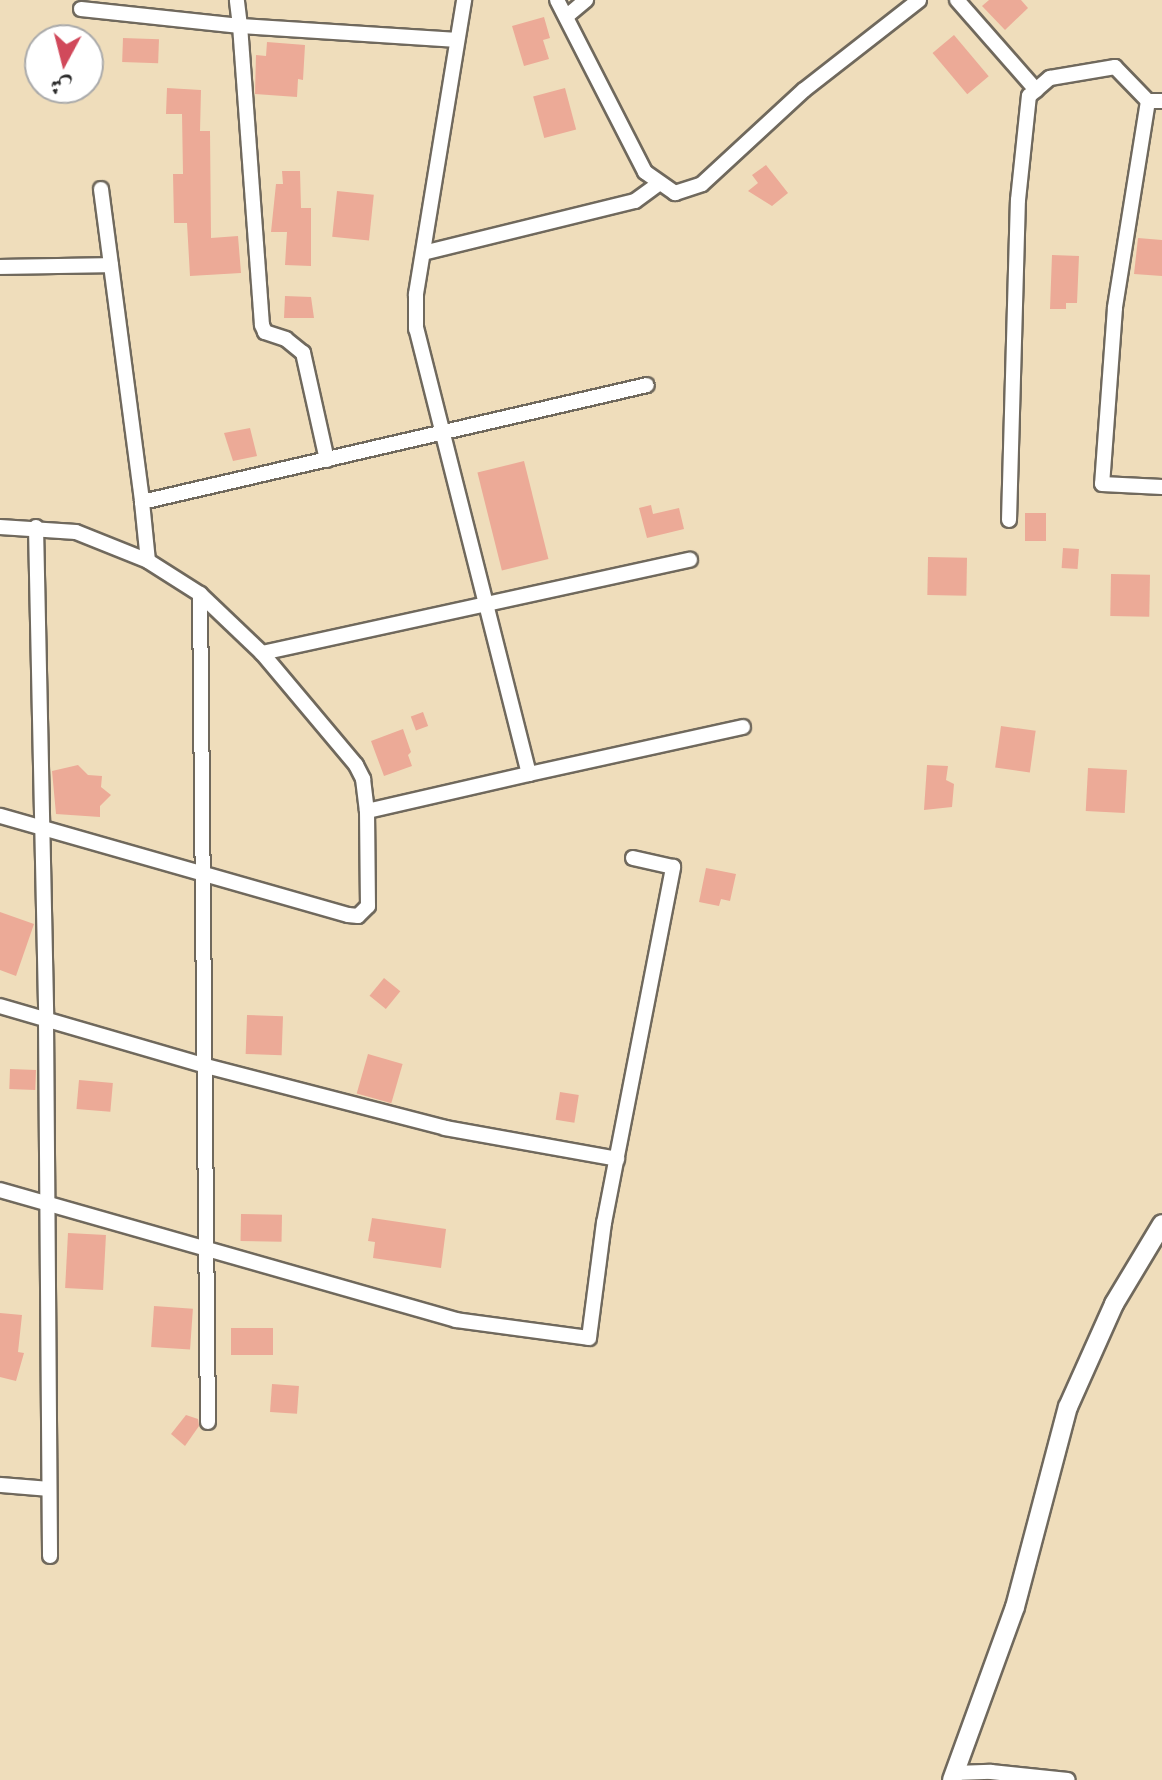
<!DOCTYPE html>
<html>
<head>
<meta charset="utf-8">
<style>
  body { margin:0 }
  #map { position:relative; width:1162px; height:1780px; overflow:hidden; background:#efddbb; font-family:"IM FELL Great Primer",Amiri,serif }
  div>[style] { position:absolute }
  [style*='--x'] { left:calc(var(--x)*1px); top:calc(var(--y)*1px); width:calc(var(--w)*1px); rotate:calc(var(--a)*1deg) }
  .building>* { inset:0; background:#ecaa97; transform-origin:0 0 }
  .roads { filter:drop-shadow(2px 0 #70695d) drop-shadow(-2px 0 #70695d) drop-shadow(0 2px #70695d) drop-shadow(0 -2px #70695d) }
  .minor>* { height:14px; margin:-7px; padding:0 7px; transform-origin:7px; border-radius:7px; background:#fff }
  .tertiary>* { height:18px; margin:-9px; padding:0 9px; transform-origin:9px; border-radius:9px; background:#fff }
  span { translate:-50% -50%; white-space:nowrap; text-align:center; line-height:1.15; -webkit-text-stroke:8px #fff; paint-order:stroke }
  .north { position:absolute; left:24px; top:24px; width:80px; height:80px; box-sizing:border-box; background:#fff; border:2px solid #aaa; border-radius:50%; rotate:187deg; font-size:22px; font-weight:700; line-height:32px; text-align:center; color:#2b2b2b }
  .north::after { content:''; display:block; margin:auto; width:28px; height:36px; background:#d1495b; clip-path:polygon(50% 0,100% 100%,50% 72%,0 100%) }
</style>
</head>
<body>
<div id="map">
  <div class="building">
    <div style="clip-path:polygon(989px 0,1021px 0,1028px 8px,1005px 30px,982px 6px)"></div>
    <div style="clip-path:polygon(544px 17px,550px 38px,543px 40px,549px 59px,524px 66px,512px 26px)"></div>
    <div style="left:954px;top:35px;width:54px;height:28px;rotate:50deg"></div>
    <div style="left:123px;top:38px;width:36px;height:24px;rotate:2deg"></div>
    <div style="clip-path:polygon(267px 42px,305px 45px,303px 80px,298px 79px,297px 97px,255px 94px,256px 55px,266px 56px)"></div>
    <div style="clip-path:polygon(167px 88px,201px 90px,200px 131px,210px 131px,211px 238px,238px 236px,241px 273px,190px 276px,187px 223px,174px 223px,173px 174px,183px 174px,182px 114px,166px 114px)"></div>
    <div style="left:565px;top:88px;width:43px;height:33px;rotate:75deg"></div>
    <div style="clip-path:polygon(766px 165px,788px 193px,772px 206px,748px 191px,758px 183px,752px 175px)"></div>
    <div style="clip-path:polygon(282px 171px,300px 171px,301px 208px,311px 208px,311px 266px,285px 265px,287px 232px,271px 232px,276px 184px,283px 184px)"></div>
    <div style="left:337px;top:191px;width:37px;height:46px;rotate:6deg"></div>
    <div style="clip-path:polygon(1138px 238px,1162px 240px,1162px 276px,1134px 274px)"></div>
    <div style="clip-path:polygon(1052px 255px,1079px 256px,1077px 303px,1066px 303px,1066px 309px,1050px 309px)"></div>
    <div style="clip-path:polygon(285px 296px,311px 297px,314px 318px,284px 318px)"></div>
    <div style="clip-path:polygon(250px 428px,257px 456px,233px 461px,224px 433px)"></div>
    <div style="left:524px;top:461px;width:101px;height:48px;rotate:76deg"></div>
    <div style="clip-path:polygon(651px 505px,653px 514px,679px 508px,684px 529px,647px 538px,639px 508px)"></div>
    <div style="left:1025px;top:513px;width:21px;height:28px"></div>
    <div style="left:1063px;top:548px;width:16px;height:20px;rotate:4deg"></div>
    <div style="left:928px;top:557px;width:39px;height:38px;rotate:1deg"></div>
    <div style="left:1111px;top:574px;width:39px;height:42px;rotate:1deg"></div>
    <div style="left:423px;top:712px;width:15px;height:13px;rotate:70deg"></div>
    <div style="left:1001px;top:726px;width:35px;height:42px;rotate:8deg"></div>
    <div style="clip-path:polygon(403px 729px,411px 752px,408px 755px,412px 766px,384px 776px,371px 741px)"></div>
    <div style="clip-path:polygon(78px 765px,88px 775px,102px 776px,101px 787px,111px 795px,100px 806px,100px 817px,56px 814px,52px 771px)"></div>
    <div style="clip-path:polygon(927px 765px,948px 766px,946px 780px,954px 784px,952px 807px,924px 810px)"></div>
    <div style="left:1088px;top:768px;width:39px;height:43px;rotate:3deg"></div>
    <div style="clip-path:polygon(706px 868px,736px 874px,730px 901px,721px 899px,719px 906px,699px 902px)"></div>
    <div style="clip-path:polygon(0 912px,34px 924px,16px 976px,0 970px)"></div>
    <div style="left:384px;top:978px;width:21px;height:23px;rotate:39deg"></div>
    <div style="left:247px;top:1015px;width:36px;height:39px;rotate:2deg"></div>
    <div style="left:368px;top:1054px;width:36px;height:41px;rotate:16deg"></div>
    <div style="left:10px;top:1069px;width:26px;height:20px;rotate:2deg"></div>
    <div style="left:79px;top:1080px;width:34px;height:29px;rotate:5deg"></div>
    <div style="left:560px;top:1092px;width:19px;height:28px;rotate:9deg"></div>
    <div style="left:241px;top:1214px;width:41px;height:27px;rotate:1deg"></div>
    <div style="clip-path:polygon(372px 1218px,446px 1229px,441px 1268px,373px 1258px,375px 1242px,368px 1241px)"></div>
    <div style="left:68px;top:1233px;width:38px;height:55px;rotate:3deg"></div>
    <div style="left:154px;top:1306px;width:39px;height:41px;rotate:4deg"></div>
    <div style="clip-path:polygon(0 1313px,22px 1315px,18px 1352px,24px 1353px,16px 1381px,0 1377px)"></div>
    <div style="left:231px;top:1328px;width:42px;height:27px"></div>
    <div style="left:272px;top:1384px;width:27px;height:28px;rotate:4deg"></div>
    <div style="clip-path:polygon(186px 1415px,198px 1419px,199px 1426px,185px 1446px,171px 1434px)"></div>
  </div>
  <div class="roads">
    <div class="minor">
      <div style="--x:557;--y:0;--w:193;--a:62.9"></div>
      <div style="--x:645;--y:172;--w:37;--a:35"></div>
      <div style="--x:675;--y:193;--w:28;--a:-18"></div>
      <div style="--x:702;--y:184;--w:139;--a:-42.7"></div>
      <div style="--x:804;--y:90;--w:146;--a:-38"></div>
      <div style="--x:957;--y:0;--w:120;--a:48.7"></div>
      <div style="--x:81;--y:9;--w:160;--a:6.1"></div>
      <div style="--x:240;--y:26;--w:26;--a:-97"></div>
      <div style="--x:567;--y:16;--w:25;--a:-40"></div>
      <div style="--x:1162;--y:101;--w:14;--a:180"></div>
      <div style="--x:1148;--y:101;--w:210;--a:99.1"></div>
      <div style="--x:1115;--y:308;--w:176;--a:94.2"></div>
      <div style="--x:1102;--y:484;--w:60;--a:2.9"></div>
      <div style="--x:101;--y:189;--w:316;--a:82.5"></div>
      <div style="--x:142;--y:502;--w:518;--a:-13.04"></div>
      <div style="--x:423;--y:253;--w:218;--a:-13.8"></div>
      <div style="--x:635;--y:201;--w:29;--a:-36"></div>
      <div style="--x:0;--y:267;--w:111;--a:-1"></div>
      <div style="--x:327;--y:460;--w:110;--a:-102.6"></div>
      <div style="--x:303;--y:353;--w:22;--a:-141"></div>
      <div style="--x:286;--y:339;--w:22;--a:-162"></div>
      <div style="--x:265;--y:332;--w:8;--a:-113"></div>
      <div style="--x:262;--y:325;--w:300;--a:-94.2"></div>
      <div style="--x:240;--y:26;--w:215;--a:3.7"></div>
      <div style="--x:142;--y:502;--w:59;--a:84.2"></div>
      <div style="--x:1009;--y:520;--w:320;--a:-88.4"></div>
      <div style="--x:1018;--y:200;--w:105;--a:-84"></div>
      <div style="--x:1029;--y:96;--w:28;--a:-41"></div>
      <div style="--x:1050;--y:78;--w:66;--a:-9.6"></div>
      <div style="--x:1115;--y:67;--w:47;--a:45.9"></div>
      <div style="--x:0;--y:527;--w:76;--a:3.8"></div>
      <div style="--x:76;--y:532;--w:78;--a:21.9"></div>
      <div style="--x:148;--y:561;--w:62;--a:32.4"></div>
      <div style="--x:200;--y:594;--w:86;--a:43.6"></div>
      <div style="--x:262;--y:653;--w:146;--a:50"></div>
      <div style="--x:356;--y:765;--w:16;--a:63"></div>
      <div style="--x:363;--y:779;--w:32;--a:83"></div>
      <div style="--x:367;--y:811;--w:95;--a:89.4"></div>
      <div style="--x:368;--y:906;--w:14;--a:135"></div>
      <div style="--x:358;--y:916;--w:10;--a:-174"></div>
      <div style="--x:348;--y:915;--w:362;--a:-164.1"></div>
      <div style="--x:36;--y:527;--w:493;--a:88.8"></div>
      <div style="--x:46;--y:1020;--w:536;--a:89.57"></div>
      <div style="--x:200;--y:594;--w:828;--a:89.45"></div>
      <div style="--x:262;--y:653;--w:438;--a:-12.3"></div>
      <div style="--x:529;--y:774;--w:219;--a:-12.4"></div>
      <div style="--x:367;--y:811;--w:166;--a:-12.9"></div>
      <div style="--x:529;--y:774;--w:459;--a:-104.2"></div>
      <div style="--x:416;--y:329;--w:35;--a:-90"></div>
      <div style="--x:416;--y:294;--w:298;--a:-80.7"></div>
      <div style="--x:0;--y:1006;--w:215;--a:16.2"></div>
      <div style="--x:206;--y:1066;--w:247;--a:14.5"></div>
      <div style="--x:445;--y:1128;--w:175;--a:10.2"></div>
      <div style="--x:0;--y:1190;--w:474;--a:15.9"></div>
      <div style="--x:456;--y:1320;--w:134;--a:7.7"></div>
      <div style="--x:589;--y:1338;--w:116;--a:-82.6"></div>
      <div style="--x:604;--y:1223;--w:363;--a:-79"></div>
      <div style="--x:673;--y:867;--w:41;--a:-167.3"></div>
      <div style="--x:0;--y:1485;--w:49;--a:4.7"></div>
      <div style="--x:955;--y:1773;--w:36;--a:-2"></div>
      <div style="--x:991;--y:1772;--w:77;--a:5.9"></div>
    </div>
    <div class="tertiary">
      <div style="--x:952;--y:1780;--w:184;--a:-70"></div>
      <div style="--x:1015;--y:1607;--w:207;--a:-75.2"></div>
      <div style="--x:1068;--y:1407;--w:113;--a:-65.9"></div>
      <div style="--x:1114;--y:1304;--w:93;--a:-59"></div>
    </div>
  </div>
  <div class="north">ش</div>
</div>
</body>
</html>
